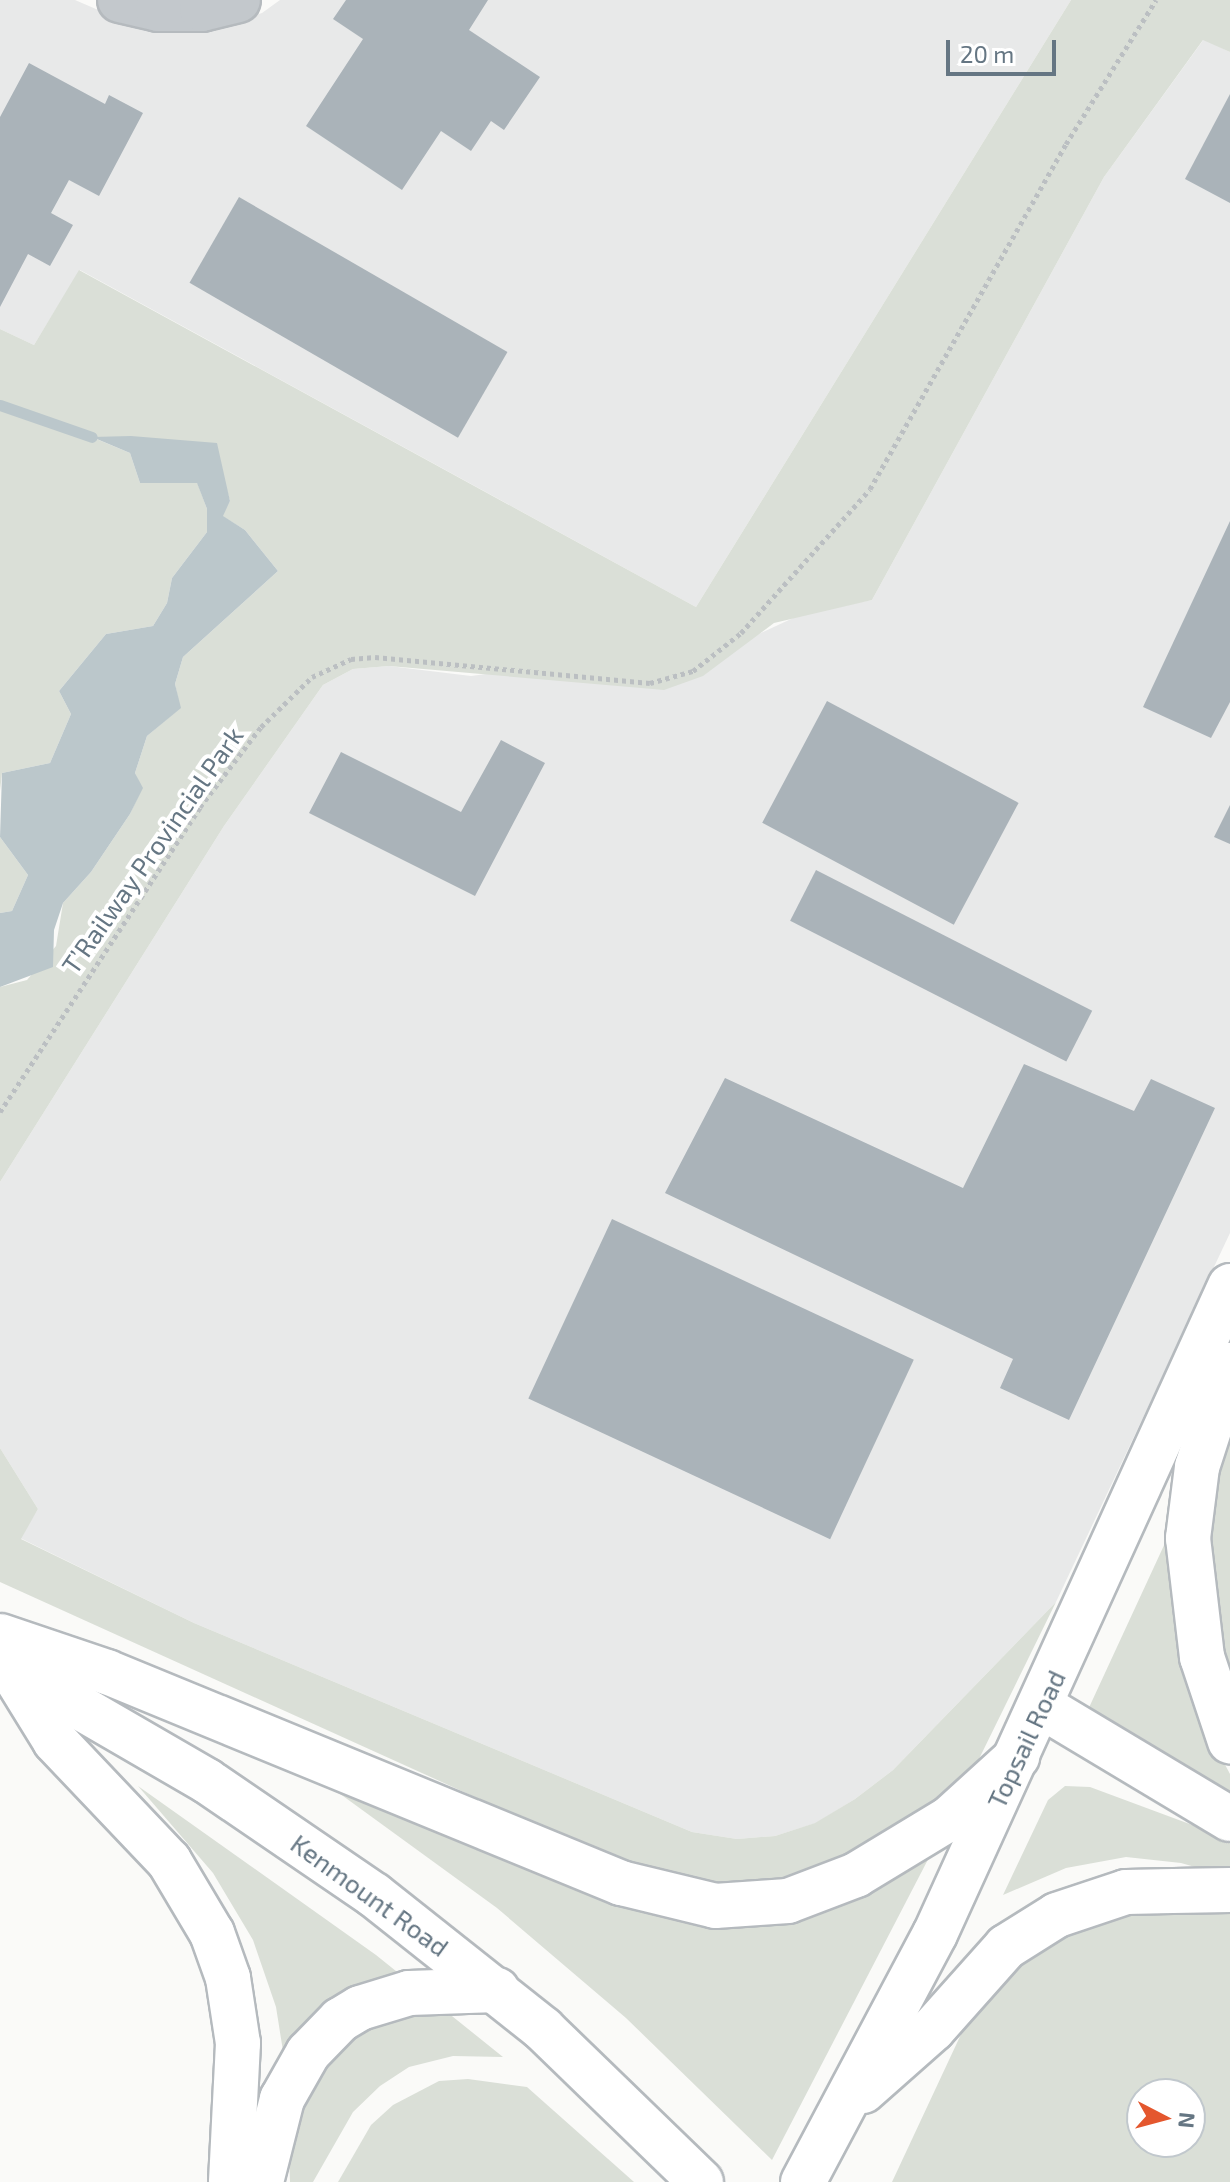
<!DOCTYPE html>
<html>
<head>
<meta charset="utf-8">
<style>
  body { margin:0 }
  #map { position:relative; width:1230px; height:2182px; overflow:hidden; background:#fafaf8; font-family:"Exo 2",sans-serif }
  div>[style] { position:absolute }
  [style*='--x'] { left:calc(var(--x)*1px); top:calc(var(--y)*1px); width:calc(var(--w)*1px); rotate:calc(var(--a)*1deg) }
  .built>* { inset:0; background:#e8e9e9 }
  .green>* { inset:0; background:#dadfd7 }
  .water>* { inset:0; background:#bbc7cb }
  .stream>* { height:11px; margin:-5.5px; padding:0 5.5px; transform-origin:5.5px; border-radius:5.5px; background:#bbc7cb }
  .building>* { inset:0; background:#aab3b9; transform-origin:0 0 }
  .path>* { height:5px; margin-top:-2.5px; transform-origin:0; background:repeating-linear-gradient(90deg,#bbbfc2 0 4px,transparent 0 8px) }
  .roads { filter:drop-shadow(2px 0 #b5babe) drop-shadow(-2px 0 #b5babe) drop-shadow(0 2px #b5babe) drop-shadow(0 -2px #b5babe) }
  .minor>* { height:44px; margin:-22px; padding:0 22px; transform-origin:22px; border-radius:22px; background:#c3c8cc }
  .primary>* { height:44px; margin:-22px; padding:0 22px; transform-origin:22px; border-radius:22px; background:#fff }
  span { translate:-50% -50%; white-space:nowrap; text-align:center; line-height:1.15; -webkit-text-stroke:8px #fff; paint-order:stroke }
  .street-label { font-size:26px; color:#657683 }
  .north { position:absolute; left:1126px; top:2078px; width:80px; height:80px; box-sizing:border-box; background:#fff; border:2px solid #c1c8cd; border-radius:50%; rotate:96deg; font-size:22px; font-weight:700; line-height:32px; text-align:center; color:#657683 }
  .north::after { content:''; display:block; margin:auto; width:28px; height:36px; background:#e4572e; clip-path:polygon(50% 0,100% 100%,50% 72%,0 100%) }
  .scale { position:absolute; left:946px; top:40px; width:110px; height:36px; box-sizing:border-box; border:4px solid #657683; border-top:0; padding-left:10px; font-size:24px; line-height:28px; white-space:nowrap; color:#657683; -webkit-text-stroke:6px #fff; paint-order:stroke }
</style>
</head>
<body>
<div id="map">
  <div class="built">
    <div style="clip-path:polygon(0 0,75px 0,140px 28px,182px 33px,223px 27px,262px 13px,280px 0,1071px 0,696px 607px,80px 270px,34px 345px,0 329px)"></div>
    <div style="clip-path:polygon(1204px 39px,1230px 52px,1230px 1233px,1056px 1602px,893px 1770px,855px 1799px,816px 1823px,775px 1836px,737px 1839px,692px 1832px,194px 1623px,20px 1538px,38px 1509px,0 1448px,0 1182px,224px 826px,323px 685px,353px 669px,389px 666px,471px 676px,750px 638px,804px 613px,872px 600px,1104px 177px)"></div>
  </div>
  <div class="green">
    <div style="clip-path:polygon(1071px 0,1230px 0,1230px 52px,1203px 40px,1104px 177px,872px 600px,774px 623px,703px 676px,664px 690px,389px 666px,353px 669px,323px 685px,224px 826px,0 1182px,0 987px,27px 980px,56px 946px,63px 903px,91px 872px,130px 814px,142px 788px,135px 773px,147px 736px,180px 708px,175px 684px,183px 657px,278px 571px,245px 530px,222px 516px,230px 501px,224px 480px,154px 440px,94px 438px,130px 453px,140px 483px,197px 482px,207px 509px,207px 532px,172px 578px,167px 603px,153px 626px,106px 634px,59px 691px,71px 714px,50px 763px,2px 773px,0 791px,0 329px,34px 345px,79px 270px,696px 607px)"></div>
    <div style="clip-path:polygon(0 837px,28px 875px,12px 911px,0 913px)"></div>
    <div style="clip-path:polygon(1230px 1418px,1230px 1699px,1202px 1578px,1211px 1465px)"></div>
    <div style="clip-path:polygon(0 1448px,38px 1509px,21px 1539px,194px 1623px,692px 1832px,737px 1839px,775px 1836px,815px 1823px,855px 1799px,893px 1770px,1056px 1602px,978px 1761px,926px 1809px,840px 1862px,771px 1886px,683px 1883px,592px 1850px,0 1582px)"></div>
    <div style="clip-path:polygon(1172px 1528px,1205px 1727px,1230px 1774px,1230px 1815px,1080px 1727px)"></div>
    <div style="clip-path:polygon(230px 1728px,683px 1919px,935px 1846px,772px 2160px,626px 2018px,497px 1908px,343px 1796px)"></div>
    <div style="clip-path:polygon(138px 1786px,376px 1955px,503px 2057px,453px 2056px,409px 2067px,380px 2086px,353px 2112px,313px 2182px,290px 2182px,286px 2070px,276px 2007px,253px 1940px,213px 1873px)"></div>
    <div style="clip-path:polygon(1065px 1786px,1090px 1787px,1230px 1839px,1230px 1877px,1181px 1863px,1126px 1857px,1066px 1868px,1003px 1895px,1048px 1800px)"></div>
    <div style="clip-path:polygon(evenodd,1063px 1902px,1230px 1910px,1230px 2182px,892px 2182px,1013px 1923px,1063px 1902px,1142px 2094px,1190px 2094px,1190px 2142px,1142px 2142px,1142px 2094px)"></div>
    <div style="clip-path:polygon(468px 2079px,527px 2087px,634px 2182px,338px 2182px,371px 2125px,393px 2105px,439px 2081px)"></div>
  </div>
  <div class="water">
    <div style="clip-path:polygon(131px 436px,217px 443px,230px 501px,223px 516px,245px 530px,278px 571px,183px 657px,175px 684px,181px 708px,147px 736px,135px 773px,143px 788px,130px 814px,91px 872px,63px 903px,54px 930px,53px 967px,0 987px,0 913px,12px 911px,28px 875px,0 837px,2px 773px,50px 763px,71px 714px,59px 691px,106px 634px,153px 626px,167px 603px,172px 578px,207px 532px,207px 509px,197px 483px,140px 483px,130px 453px,92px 437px)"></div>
  </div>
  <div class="stream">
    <div style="--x:0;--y:405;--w:97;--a:19.2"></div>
  </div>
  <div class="building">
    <div style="clip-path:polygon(346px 0,488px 0,469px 30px,540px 77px,504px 130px,491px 121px,471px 151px,441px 131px,402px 190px,306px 126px,363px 39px,333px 19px)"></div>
    <div style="clip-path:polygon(29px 63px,105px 104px,109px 95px,143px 113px,99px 196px,69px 180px,51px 213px,73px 225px,50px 266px,28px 254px,0 307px,0 117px)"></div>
    <div style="clip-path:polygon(1230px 94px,1230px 203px,1185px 179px)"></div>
    <div style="left:239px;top:197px;width:310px;height:99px;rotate:30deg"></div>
    <div style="clip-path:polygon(1230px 521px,1230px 702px,1211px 738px,1143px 707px)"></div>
    <div style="left:827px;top:701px;width:217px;height:138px;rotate:28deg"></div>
    <div style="clip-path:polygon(501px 740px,545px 763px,475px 896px,309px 813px,341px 752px,461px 812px)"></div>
    <div style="clip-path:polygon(1230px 805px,1230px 844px,1214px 837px)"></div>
    <div style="left:816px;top:870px;width:310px;height:57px;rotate:27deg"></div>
    <div style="clip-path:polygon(1024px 1064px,1134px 1111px,1151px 1079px,1215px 1108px,1069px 1420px,1000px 1388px,1013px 1359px,665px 1193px,725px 1078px,963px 1188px)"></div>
    <div style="left:612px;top:1219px;width:333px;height:198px;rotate:25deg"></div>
  </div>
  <div class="path">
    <div style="--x:0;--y:1112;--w:365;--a:-56.7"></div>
    <div style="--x:200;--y:807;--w:101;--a:-52.7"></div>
    <div style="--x:261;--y:727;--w:71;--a:-44.4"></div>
    <div style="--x:312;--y:677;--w:43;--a:-24.8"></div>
    <div style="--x:351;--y:659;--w:24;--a:-5"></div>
    <div style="--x:375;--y:657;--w:276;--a:5.4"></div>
    <div style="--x:650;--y:683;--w:45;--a:-15.6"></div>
    <div style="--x:693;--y:671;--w:61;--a:-38.4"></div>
    <div style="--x:741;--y:633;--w:193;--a:-48.1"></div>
    <div style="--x:870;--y:489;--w:397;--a:-60.4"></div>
    <div style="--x:1066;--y:144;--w:170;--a:-58"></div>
  </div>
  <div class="roads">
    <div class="minor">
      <div style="--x:120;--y:0;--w:39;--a:13"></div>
      <div style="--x:158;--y:9;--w:44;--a:0"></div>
      <div style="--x:202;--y:9;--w:37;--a:-14"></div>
    </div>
    <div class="primary">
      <div style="--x:1230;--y:1365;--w:107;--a:107.9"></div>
      <div style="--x:1197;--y:1467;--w:72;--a:97.2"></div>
      <div style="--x:1188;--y:1538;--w:120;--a:83.3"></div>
      <div style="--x:1202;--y:1657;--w:89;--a:71.6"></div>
      <div style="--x:0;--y:1636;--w:113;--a:18.6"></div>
      <div style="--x:107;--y:1672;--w:556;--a:22.32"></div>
      <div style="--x:621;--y:1883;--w:97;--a:13.7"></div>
      <div style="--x:715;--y:1906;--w:73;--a:-3.9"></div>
      <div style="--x:788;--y:1901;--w:73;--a:-20.9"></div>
      <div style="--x:856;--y:1875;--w:110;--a:-31.2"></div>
      <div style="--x:950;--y:1818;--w:91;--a:-42.3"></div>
      <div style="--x:0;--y:1661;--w:239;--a:30.1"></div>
      <div style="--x:207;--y:1781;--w:202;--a:34.3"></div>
      <div style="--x:374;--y:1895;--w:216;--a:38.4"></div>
      <div style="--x:543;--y:2029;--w:220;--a:44.1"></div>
      <div style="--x:10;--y:1668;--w:86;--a:58.3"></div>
      <div style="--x:55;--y:1741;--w:166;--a:46.5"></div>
      <div style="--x:169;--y:1861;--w:84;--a:59.2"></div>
      <div style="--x:212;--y:1933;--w:48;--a:70.4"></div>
      <div style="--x:228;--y:1978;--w:66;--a:81.3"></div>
      <div style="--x:238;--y:2043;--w:139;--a:92.9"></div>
      <div style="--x:1041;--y:1706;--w:220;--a:30.9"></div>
      <div style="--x:863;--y:2091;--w:94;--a:-41.5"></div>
      <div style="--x:933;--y:2029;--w:110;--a:-48.3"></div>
      <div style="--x:1006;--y:1947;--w:60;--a:-32.1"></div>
      <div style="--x:1057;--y:1915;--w:73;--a:-18.4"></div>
      <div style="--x:1126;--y:1892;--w:104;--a:-1.1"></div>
      <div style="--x:261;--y:2182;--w:86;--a:-75.8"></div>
      <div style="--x:282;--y:2099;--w:53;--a:-60.5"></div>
      <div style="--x:308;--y:2053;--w:46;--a:-45.9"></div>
      <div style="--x:340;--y:2020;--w:23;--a:-31"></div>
      <div style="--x:360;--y:2008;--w:51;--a:-17"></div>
      <div style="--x:409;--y:1993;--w:88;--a:-2"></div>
      <div style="--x:803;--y:2182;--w:281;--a:-62"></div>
      <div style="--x:935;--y:1934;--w:712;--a:-65.52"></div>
    </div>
  </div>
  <div class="street-label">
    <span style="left:152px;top:850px;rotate:-55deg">T’Railway Provincial Park</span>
    <span style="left:1026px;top:1739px;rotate:-65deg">Topsail Road</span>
    <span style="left:370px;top:1895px;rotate:36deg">Kenmount Road</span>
  </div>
  <div class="north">N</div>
  <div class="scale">20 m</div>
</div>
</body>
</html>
